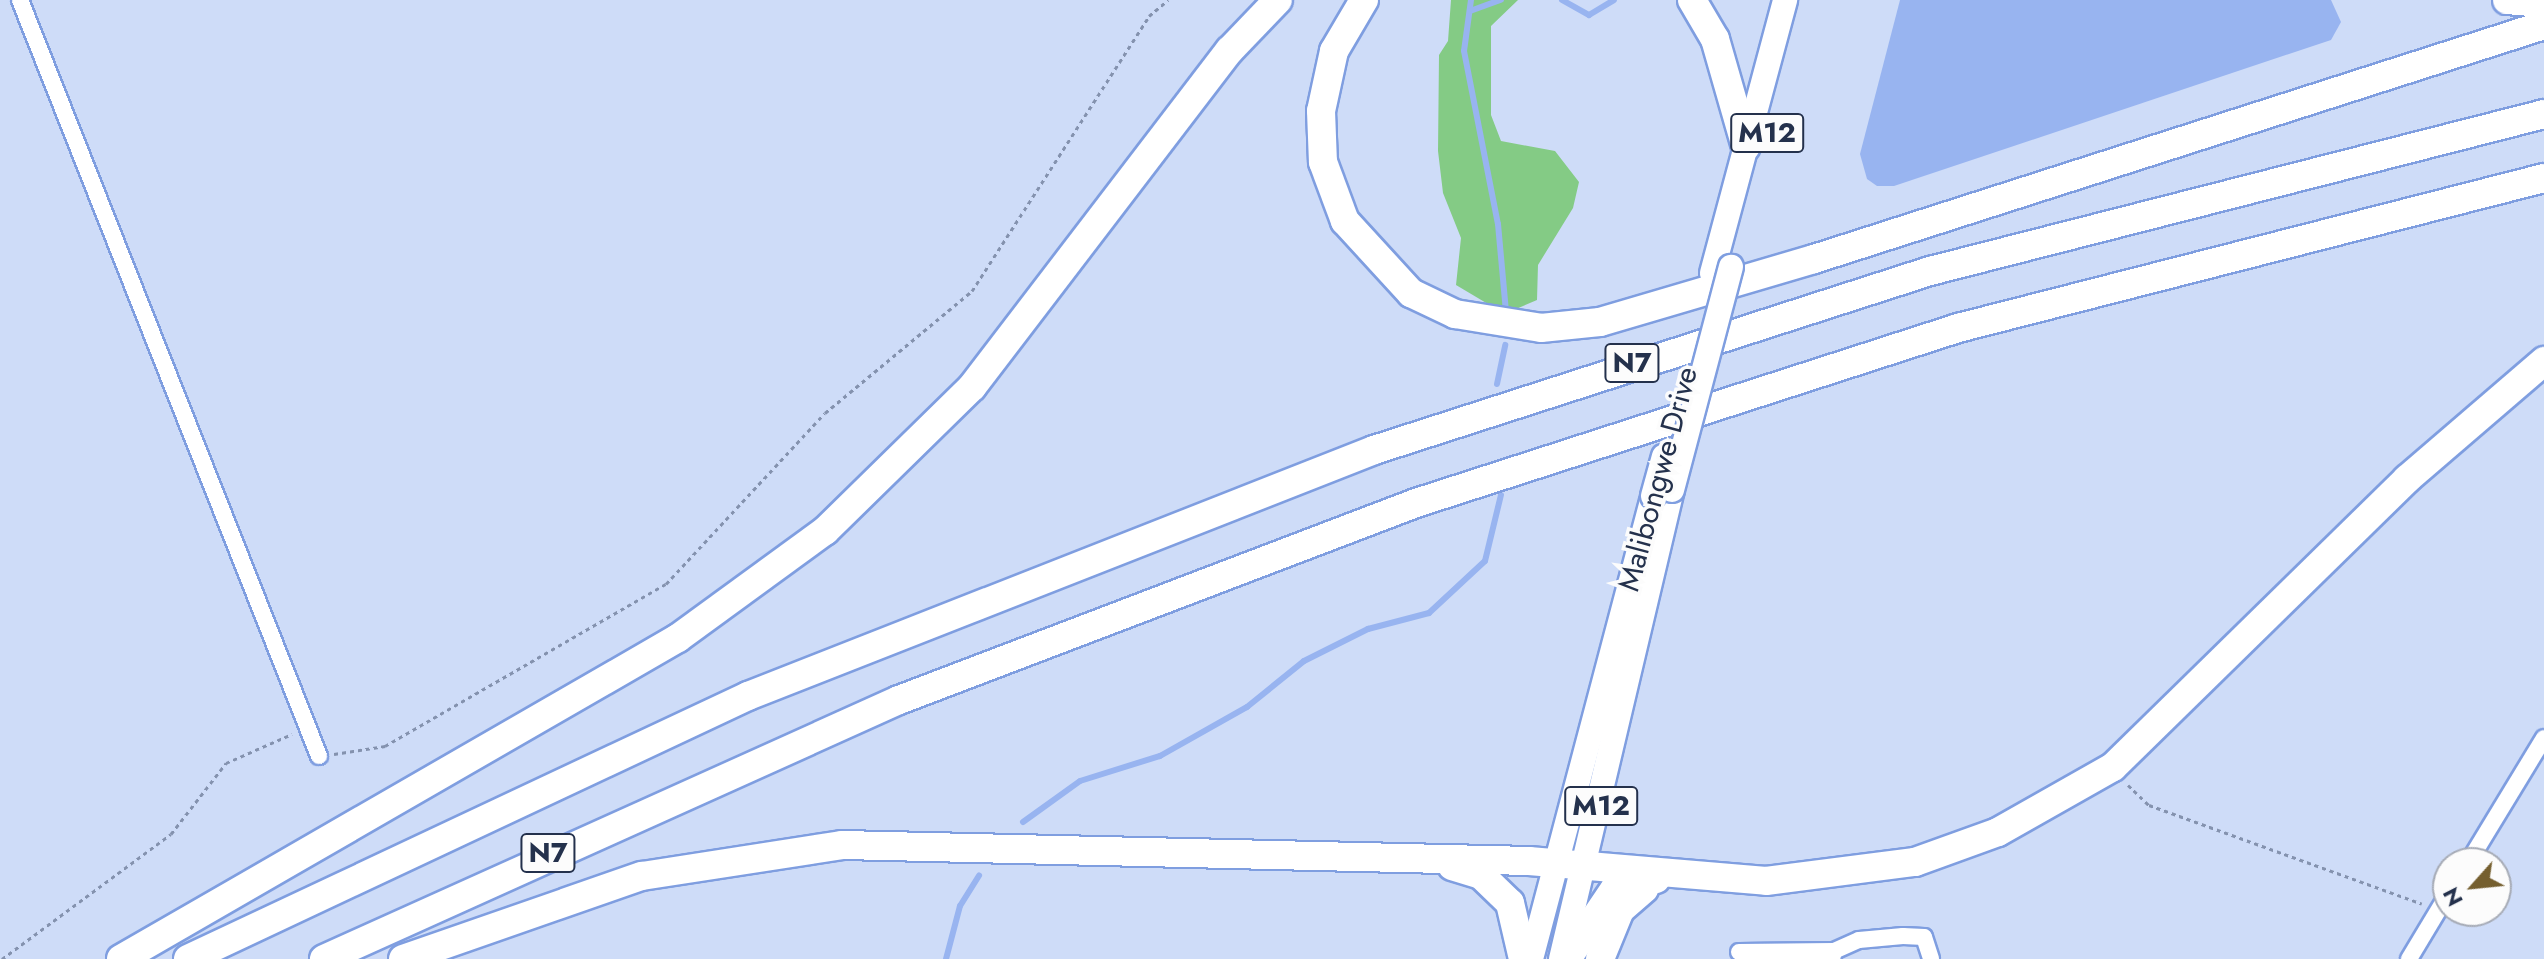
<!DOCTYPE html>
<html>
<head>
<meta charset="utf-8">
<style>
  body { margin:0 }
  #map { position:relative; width:2544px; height:959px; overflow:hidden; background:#cedcf8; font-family:Jost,sans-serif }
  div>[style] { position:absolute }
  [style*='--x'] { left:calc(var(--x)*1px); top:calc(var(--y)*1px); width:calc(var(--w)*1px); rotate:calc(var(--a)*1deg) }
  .green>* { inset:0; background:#84cb85 }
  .water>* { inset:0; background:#98b4f0 }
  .stream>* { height:6px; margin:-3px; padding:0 3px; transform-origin:3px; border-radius:3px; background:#98b4f0 }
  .path>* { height:3px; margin-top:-1.5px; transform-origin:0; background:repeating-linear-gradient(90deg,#8492ae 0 4px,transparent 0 8px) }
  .roads { filter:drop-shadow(2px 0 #7f9ee0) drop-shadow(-2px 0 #7f9ee0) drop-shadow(0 2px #7f9ee0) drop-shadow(0 -2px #7f9ee0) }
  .street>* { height:16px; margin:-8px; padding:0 8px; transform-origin:8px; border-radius:8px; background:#fff }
  .primary>* { height:24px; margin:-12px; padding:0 12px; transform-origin:12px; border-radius:12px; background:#fff }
  .highway>* { height:28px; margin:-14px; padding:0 14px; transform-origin:14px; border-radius:14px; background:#fff }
  .bridges { filter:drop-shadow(2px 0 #7f9ee0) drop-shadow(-2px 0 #7f9ee0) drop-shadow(0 2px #7f9ee0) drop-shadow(0 -2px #7f9ee0) }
  .primary-bridge>* { height:24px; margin:-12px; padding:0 12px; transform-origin:12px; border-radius:12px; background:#fff }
  span { translate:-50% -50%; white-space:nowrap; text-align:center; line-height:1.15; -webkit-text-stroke:7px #fcfcfc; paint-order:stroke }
  .shield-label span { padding:2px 6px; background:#fcfcfc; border:2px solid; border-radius:6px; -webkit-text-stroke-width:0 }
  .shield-label { font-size:28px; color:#24314c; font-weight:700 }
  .street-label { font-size:30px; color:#24314c }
  .north { position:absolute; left:2432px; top:847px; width:80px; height:80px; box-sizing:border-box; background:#fcfcfc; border:2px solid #a6abb6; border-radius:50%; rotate:243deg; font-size:22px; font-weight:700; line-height:32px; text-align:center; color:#24314c }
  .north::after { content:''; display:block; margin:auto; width:28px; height:36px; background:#755f2f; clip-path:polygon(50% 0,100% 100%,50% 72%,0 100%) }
</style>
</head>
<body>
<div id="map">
  <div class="green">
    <div style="clip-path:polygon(1451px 0,1518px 0,1491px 26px,1491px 115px,1501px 141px,1555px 151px,1579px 182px,1573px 208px,1538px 265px,1537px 300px,1516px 309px,1493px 307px,1456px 285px,1461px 238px,1443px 193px,1438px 151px,1439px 55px,1448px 41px)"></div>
  </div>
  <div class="water">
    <div style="clip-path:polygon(1900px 0,2331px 0,2341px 22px,2331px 40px,1894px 186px,1877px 186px,1867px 179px,1860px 154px)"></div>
  </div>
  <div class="stream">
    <div style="--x:1471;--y:0;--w:51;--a:97.8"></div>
    <div style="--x:1464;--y:51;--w:176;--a:78.9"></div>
    <div style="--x:1498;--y:224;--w:88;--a:84.8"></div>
    <div style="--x:1562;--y:0;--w:31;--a:29"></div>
    <div style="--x:1589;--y:15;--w:29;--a:-31"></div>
    <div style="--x:1470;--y:11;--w:33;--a:-20"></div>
    <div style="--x:1497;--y:384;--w:40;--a:-78"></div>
    <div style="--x:1023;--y:822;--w:70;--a:-35.7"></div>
    <div style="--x:1080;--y:781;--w:84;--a:-17.4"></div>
    <div style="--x:1160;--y:756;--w:100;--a:-29.4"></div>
    <div style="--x:1247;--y:707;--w:73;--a:-38.9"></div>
    <div style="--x:1304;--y:661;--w:72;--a:-26.6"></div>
    <div style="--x:1368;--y:629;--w:63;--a:-14.7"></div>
    <div style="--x:1429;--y:613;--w:76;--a:-42.9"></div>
    <div style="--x:1485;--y:561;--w:68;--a:-76.4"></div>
    <div style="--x:946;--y:959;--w:55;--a:-75.2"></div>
    <div style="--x:960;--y:906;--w:36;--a:-58"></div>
  </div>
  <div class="path">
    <div style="--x:334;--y:754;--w:52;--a:-8.9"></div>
    <div style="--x:385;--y:746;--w:324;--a:-30"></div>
    <div style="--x:666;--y:584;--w:233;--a:-47.1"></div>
    <div style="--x:825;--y:413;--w:191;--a:-39.7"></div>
    <div style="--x:972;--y:291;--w:327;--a:-57.2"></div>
    <div style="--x:1149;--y:16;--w:25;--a:-40"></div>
    <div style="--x:2128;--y:785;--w:29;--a:44"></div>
    <div style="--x:2149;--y:805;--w:290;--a:19.9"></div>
    <div style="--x:2;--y:959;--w:210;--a:-36.5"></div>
    <div style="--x:171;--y:834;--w:90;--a:-52.2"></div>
    <div style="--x:226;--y:763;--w:72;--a:-23.7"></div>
  </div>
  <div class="roads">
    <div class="street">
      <div style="--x:20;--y:0;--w:813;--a:68.42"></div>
      <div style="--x:2468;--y:863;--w:146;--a:-58.7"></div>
      <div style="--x:1739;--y:952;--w:95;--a:-0.6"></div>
      <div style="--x:1832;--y:959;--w:8;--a:-76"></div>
      <div style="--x:1834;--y:951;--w:27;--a:-24"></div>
      <div style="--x:1859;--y:940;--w:44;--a:-5.2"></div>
      <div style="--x:1903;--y:936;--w:21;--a:3"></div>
      <div style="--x:1924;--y:937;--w:23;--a:72"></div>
      <div style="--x:2409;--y:959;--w:76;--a:-59"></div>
    </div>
    <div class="primary">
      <div style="--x:1712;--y:273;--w:283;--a:-75"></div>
      <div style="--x:1531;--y:959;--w:479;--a:-75.2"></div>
      <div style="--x:1561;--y:959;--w:482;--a:-76.7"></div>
    </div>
    <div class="highway">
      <div style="--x:1364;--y:0;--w:59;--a:120.5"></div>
      <div style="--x:1334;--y:51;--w:61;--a:102.2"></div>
      <div style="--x:1321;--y:111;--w:51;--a:87.8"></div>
      <div style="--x:1323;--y:162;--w:63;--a:69.6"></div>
      <div style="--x:1345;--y:221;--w:98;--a:47.5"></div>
      <div style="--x:1411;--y:293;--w:49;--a:25.5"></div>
      <div style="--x:1455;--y:314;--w:87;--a:9.2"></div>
      <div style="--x:1541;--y:328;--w:59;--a:-5.8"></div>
      <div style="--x:1600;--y:322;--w:223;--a:-16.4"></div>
      <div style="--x:1814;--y:259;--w:767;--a:-17.77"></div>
      <div style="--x:1692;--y:0;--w:45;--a:59.5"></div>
      <div style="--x:1715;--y:39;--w:112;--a:74"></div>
      <div style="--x:2507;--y:0;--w:37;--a:5"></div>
      <div style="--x:1452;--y:866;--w:30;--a:17"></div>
      <div style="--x:1481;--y:875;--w:40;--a:44"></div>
      <div style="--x:1510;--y:903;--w:57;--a:76.9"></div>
      <div style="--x:121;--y:959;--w:643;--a:-29.95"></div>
      <div style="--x:678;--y:638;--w:182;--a:-36.1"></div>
      <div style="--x:825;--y:531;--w:206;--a:-44.4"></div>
      <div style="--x:972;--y:387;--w:424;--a:-52.6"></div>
      <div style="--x:1230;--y:50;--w:69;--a:-46.2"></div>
      <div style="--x:188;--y:959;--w:619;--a:-25.16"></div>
      <div style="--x:748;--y:696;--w:673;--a:-21.45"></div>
      <div style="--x:1374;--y:450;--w:584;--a:-17.85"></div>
      <div style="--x:1930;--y:271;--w:634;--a:-14.34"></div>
      <div style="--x:324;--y:959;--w:631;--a:-24.25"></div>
      <div style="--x:899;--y:700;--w:553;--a:-20.86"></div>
      <div style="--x:1416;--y:503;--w:570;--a:-17.89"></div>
      <div style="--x:1958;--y:328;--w:605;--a:-14.36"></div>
      <div style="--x:403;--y:959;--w:253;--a:-19.2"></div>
      <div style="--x:642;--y:876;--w:202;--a:-8.8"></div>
      <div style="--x:842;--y:845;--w:687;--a:1.33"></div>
      <div style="--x:1529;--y:861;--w:238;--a:4.8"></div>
      <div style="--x:1766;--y:881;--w:150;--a:-7.3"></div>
      <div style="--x:1915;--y:862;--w:88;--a:-19.9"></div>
      <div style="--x:1998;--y:832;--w:132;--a:-29.5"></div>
      <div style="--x:2113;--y:767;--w:412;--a:-44.4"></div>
      <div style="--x:2407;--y:479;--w:181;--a:-40.7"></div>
      <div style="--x:1567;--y:959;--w:86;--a:-55.9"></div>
      <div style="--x:1615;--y:888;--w:42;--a:-12.4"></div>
      <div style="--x:1600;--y:959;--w:53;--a:-67.8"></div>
      <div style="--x:1620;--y:910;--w:32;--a:-41"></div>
    </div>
  </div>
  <div class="bridges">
    <div class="primary-bridge">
      <div style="--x:1672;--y:490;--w:231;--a:-75.2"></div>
      <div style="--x:1653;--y:496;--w:41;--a:-74.6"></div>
    </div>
  </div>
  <div class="shield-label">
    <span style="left:1767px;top:133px">M12</span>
    <span style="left:1632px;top:363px">N7</span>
    <span style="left:1601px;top:806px">M12</span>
    <span style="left:548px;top:853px">N7</span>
  </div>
  <div class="street-label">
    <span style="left:1658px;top:479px;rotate:-75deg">Malibongwe Drive</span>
  </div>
  <div class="north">N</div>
</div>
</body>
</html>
